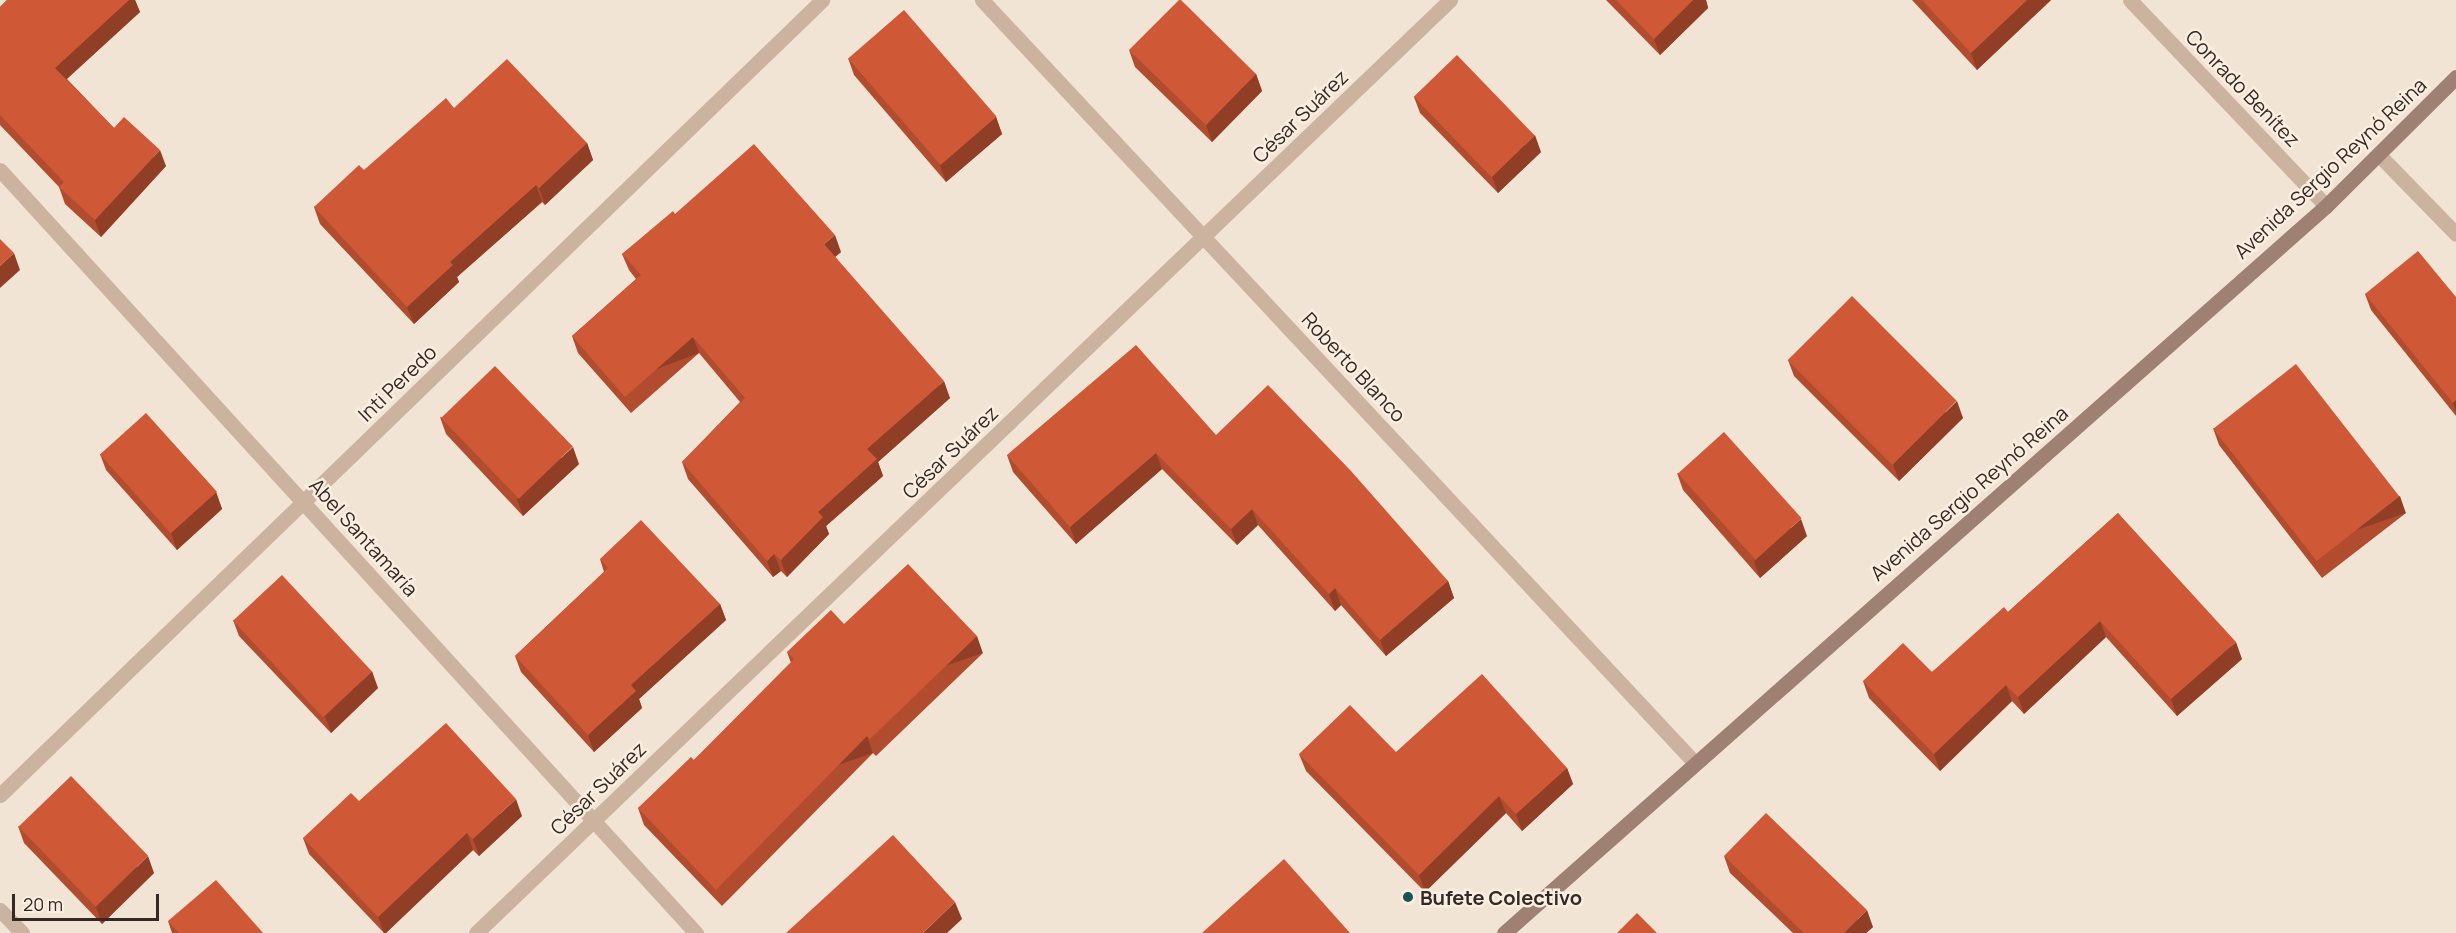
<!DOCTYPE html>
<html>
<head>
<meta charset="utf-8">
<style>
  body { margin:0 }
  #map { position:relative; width:2456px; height:933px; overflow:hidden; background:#f2e4d5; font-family:Manrope,sans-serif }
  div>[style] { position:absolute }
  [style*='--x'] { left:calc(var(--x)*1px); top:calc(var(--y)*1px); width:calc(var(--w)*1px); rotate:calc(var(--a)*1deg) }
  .street>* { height:15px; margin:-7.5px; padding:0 7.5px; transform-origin:7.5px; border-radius:7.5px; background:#cbb3a0 }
  .secondary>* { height:15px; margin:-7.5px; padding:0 7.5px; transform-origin:7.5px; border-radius:7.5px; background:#9e8172 }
  .wall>* { inset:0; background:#b24c2e }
  .shaded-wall>* { inset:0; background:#913e26; transform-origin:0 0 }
  .building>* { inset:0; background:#cf5836; transform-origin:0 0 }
  .dots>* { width:16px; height:16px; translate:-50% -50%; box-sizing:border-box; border:3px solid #faeee1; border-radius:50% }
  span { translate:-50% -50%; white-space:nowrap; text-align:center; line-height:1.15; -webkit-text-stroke:5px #faeee1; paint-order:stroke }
  .street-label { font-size:20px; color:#342924 }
  .poi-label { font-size:20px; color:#342924; font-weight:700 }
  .left { translate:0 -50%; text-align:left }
  .scale { position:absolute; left:12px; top:894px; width:147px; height:27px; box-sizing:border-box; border:3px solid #342924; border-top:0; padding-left:8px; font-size:18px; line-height:21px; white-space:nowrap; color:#342924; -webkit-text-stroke:4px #faeee1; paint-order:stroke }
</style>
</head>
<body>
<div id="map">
  <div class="street">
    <div style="--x:982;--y:0;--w:1044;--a:46.94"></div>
    <div style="--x:2130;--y:0;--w:284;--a:46.4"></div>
    <div style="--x:2379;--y:155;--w:110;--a:45.7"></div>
    <div style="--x:0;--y:170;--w:1033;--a:47.63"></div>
    <div style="--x:0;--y:795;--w:1144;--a:-44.04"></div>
    <div style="--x:0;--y:910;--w:32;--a:46"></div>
    <div style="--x:476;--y:933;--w:1349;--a:-43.77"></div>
  </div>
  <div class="secondary">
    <div style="--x:1504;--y:933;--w:1097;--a:-41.49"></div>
    <div style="--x:2326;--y:206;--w:183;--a:-44.8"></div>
  </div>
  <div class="wall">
    <div style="clip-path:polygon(7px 0,135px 0,140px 12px,67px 79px,114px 128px,166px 166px,101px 237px,65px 204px,59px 187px,0 125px,0 7px)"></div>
    <div style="clip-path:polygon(1606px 0,1706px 0,1708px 8px,1660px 55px)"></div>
    <div style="clip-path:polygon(1912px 0,2051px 0,1977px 70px)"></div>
    <div style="clip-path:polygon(1129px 50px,1256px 74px,1262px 91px,1212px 142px,1135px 67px)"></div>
    <div style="clip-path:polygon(848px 58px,996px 117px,1002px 134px,946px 182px,854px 75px)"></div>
    <div style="clip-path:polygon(1414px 97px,1541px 152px,1498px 193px,1420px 113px)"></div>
    <div style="clip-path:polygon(454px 108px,587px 143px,593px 160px,545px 205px,542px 202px,457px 277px,459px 282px,414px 324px,320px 224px,314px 207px,364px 170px)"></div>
    <div style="clip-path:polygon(675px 214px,841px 252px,835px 257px,950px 398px,878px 462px,883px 476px,826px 526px,829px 534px,787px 577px,781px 571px,773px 577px,688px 479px,682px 462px,740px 402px,699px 353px,631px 413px,578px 353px,572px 336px,636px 279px,629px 270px,622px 254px)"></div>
    <div style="clip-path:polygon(2365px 294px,2456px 297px,2456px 416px,2371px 310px)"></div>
    <div style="clip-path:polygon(1788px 360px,1963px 418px,1899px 481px,1794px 376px)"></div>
    <div style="clip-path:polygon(440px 417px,579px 464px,523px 516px,446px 434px)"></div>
    <div style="clip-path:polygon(2213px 428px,2406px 513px,2322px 578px,2219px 445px)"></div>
    <div style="clip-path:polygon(1216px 435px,1448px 581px,1454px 598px,1386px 656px,1341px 605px,1335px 611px,1258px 525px,1237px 545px,1162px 469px,1076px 544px,1013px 472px,1007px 455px)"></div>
    <div style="clip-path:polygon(100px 454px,216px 492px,222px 509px,177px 550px,106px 470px)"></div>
    <div style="clip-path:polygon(1677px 473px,1807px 536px,1760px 578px,1683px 490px)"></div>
    <div style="clip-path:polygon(2118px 513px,2242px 659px,2177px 716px,2106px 637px,2024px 714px,2012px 701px,1940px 771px,1869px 698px,1863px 681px,1932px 672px,2008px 612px)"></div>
    <div style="clip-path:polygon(600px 559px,720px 604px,726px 620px,639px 699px,642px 708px,594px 752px,521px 672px,515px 656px,604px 572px)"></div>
    <div style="clip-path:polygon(233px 620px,378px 688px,331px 733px,239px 636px)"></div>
    <div style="clip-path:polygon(844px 624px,983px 653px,876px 756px,873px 753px,722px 906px,644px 825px,638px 808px,694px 760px,791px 663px,787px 652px)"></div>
    <div style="clip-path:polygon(1396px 752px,1567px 768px,1573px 784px,1522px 831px,1506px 813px,1425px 892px,1306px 771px,1299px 754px)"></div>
    <div style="clip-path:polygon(359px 801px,522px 816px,479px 856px,473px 850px,386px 933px,384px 933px,309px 854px,303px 838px)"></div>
    <div style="clip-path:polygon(18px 826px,154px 873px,102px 924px,24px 843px)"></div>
    <div style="clip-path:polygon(1724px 856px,1873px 927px,1866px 933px,1793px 933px,1730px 873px)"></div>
    <div style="clip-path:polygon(168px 921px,263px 933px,172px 933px)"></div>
  </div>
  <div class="shaded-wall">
    <div style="clip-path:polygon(129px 0,135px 0,140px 12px,61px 84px,55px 68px)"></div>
    <div style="clip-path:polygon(1693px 0,1706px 0,1708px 8px,1660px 55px,1654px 39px)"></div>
    <div style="clip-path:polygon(2027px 0,2051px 0,1977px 70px,1971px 53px)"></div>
    <div style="clip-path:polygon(1256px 74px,1262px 91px,1212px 142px,1206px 125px)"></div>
    <div style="clip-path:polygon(996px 117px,1002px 134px,946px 182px,940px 165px)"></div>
    <div style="clip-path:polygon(1535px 135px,1541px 152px,1498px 193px,1492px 176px)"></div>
    <div style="clip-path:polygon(587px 143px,593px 160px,545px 205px,539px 188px)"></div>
    <div style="clip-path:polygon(160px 150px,166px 166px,101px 237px,95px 220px)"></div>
    <div style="clip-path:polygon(536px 185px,542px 202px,457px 277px,459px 282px,414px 324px,407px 307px,450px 262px)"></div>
    <div style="clip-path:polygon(835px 235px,841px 252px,830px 261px,824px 244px)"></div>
    <div style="clip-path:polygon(14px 253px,20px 270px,0 288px,0 266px)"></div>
    <div style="left:693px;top:337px;width:17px;height:91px;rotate:69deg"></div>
    <div style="clip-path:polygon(944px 381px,950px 398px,878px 462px,883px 476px,826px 526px,829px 534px,787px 577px,781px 560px,867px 449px)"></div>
    <div style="clip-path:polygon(2456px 400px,2456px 412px,2453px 403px)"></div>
    <div style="clip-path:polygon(1957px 401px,1963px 418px,1899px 481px,1893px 464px)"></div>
    <div style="clip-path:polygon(573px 447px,579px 464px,523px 516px,517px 499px)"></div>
    <div style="clip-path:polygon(1156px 453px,1162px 469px,1076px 544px,1070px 527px)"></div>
    <div style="clip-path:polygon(216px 492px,222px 509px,177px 550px,171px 533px)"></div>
    <div style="left:2400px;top:496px;width:18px;height:106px;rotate:71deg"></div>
    <div style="clip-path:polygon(1252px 509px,1258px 525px,1237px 545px,1231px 529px)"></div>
    <div style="clip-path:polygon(1801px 519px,1807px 536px,1760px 578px,1754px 561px)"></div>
    <div style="clip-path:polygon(774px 554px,781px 571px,773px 577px,767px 561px)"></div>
    <div style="clip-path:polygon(1448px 581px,1454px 598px,1386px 656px,1380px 640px)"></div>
    <div style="clip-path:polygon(1335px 588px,1341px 605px,1335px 611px,1329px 594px)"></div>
    <div style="clip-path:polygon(720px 604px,726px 620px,639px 699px,642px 708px,594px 752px,588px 735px,631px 685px)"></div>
    <div style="clip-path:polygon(2100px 621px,2106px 637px,2024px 714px,2018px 697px)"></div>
    <div style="left:977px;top:636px;width:18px;height:149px;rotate:71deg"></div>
    <div style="clip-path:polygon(2236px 642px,2242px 659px,2177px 716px,2171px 699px)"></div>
    <div style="clip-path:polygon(372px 671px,378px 688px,331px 733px,325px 716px)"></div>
    <div style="clip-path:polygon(2006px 685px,2012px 701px,1940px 771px,1934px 754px)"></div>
    <div style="left:867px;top:736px;width:18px;height:216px;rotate:71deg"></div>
    <div style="clip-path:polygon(1567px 768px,1573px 784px,1522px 831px,1516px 814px)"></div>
    <div style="clip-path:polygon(1499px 796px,1506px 813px,1425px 892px,1419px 875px)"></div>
    <div style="clip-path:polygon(516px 799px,522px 816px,479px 856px,473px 839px)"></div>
    <div style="clip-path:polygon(467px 833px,473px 850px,386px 933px,384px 933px,378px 917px)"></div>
    <div style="clip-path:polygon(148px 856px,154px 873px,102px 924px,96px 907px)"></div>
    <div style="clip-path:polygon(955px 902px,962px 919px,947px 933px,923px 933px)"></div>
    <div style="clip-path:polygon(1867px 910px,1873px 927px,1866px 933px,1844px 933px)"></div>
  </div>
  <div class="building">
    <div style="clip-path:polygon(7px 0,129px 0,55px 68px,114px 128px,124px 117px,160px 150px,95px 220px,59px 187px,64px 182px,0 115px,0 7px)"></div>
    <div style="clip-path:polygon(1179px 0,1181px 0,1256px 74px,1206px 125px,1129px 50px)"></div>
    <div style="clip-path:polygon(1616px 0,1693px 0,1654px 39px)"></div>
    <div style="clip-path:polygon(1922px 0,2027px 0,1971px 53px)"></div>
    <div style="left:904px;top:10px;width:141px;height:74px;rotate:49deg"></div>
    <div style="left:1457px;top:55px;width:112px;height:60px;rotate:46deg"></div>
    <div style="clip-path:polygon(507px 59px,587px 143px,539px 188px,536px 185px,450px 262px,453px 265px,407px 307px,314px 207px,359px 165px,364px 170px,446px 98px,454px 108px)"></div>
    <div style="clip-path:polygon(754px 144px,835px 235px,824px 244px,944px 381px,867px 449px,877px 459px,818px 512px,823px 517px,781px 560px,774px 554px,767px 561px,682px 462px,745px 398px,693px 337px,625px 397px,572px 336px,641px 275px,622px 254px,673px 211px,675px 214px)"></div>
    <div style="clip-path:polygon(0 239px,14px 253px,0 266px)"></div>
    <div style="clip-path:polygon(2418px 251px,2456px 297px,2456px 400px,2453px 403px,2365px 294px)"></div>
    <div style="left:1852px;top:296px;width:148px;height:91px;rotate:45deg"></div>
    <div style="clip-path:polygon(1136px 345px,1216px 435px,1268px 385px,1351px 471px,1448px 581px,1380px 640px,1335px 588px,1329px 594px,1252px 509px,1231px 529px,1156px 453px,1070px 527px,1007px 455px)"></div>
    <div style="left:2296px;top:364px;width:168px;height:105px;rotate:52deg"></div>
    <div style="left:495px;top:366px;width:112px;height:75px;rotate:46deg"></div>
    <div style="left:146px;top:413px;width:106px;height:62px;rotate:48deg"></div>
    <div style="left:1724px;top:432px;width:116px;height:62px;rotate:48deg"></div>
    <div style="clip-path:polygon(2118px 513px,2236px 642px,2171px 699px,2100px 621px,2018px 697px,2006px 685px,1934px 754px,1863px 681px,1903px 643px,1932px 672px,2004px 607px,2008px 612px)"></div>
    <div style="clip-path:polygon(641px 520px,720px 604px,631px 685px,636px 691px,588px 735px,515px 656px,608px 568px,600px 559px)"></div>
    <div style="clip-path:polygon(908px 564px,977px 636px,870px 739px,867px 736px,716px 890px,638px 808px,691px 757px,694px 760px,794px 659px,787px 652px,831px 610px,844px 624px)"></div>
    <div style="left:282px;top:575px;width:132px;height:67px;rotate:47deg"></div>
    <div style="clip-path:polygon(1482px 674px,1567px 768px,1516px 814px,1499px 796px,1419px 875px,1299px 754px,1350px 705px,1396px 752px)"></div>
    <div style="clip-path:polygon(446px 723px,516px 799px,473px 839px,467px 833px,378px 917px,303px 838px,351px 793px,359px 801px)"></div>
    <div style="left:71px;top:776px;width:111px;height:73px;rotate:46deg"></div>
    <div style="clip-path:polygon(1766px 813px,1867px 910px,1844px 933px,1804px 933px,1724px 856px)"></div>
    <div style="clip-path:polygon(893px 835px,955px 902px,923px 933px,786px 933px)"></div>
    <div style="clip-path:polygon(1284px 859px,1350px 933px,1202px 933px)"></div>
    <div style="clip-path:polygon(216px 880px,263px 933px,179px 933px,168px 921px)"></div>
    <div style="clip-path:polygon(1637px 913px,1657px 933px,1617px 933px)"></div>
  </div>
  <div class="dots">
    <div style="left:1408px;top:897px;background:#175558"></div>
  </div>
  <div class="street-label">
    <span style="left:2243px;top:88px;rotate:46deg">Conrado Benítez</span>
    <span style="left:1300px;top:116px;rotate:-44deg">César Suárez</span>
    <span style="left:2330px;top:168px;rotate:-43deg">Avenida Sergio Reynó Reina</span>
    <span style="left:1354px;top:367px;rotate:47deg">Roberto Blanco</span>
    <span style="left:397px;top:383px;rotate:-44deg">Inti Peredo</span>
    <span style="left:950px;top:452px;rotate:-44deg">César Suárez</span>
    <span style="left:1969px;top:493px;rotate:-41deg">Avenida Sergio Reynó Reina</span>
    <span style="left:364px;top:537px;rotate:48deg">Abel Santamaría</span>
    <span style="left:598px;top:788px;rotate:-44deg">César Suárez</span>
  </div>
  <div class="poi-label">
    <span class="left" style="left:1420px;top:897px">Bufete Colectivo</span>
  </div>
  <div class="scale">20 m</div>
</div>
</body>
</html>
